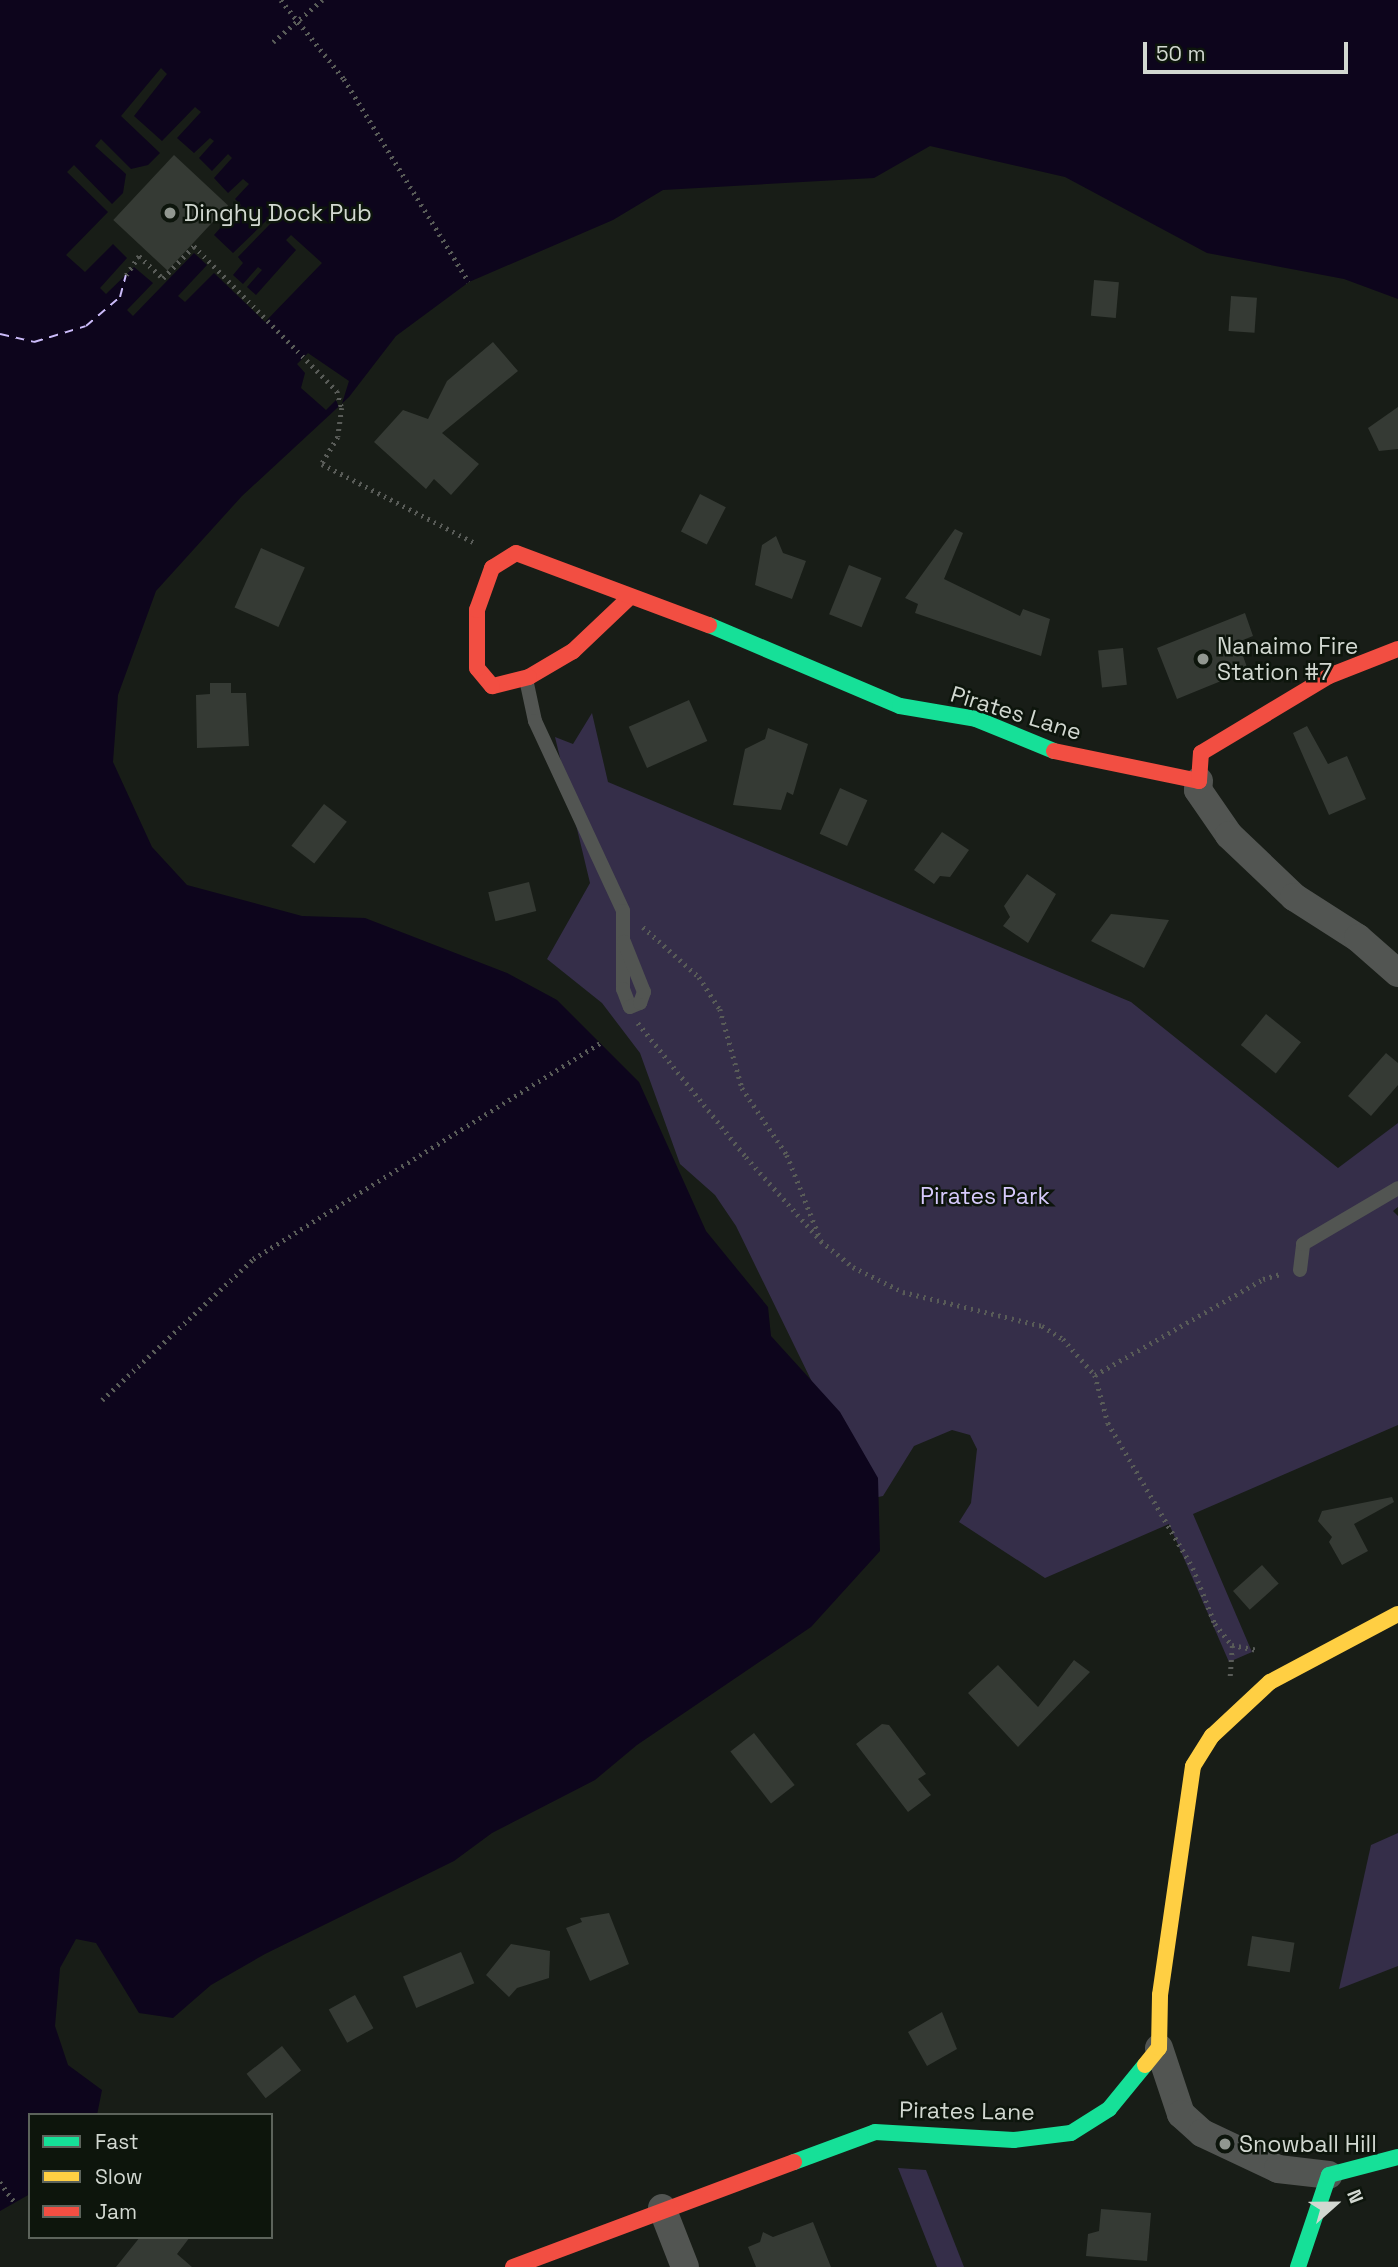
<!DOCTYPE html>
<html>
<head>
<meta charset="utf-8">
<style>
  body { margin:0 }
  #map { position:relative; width:1398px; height:2267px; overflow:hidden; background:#181d17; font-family:"Space Grotesk",sans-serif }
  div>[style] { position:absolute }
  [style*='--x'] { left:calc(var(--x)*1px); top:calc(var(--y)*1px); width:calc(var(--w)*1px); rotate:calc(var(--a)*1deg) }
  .green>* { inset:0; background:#352e49 }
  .water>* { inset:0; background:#0d051c }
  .pier>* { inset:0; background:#181d17 }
  .ferry>* { height:2px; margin-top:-1px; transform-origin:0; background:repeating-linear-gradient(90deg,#ccbcfa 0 9px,transparent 0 16px) }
  .building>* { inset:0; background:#353a34; transform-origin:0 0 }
  .path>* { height:4.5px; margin-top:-2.25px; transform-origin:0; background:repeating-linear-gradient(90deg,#595c58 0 2px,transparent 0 7px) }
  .lane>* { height:14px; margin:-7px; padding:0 7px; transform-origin:7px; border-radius:7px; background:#525552 }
  .street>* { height:28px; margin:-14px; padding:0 14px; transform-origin:14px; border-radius:14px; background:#525552 }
  .fast>* { height:16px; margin:-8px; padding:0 8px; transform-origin:8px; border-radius:8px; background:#16e098 }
  .slow>* { height:16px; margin:-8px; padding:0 8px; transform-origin:8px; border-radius:8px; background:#ffcf43 }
  .jam>* { height:16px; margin:-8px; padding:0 8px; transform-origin:8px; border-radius:8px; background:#f24e42 }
  .dots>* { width:19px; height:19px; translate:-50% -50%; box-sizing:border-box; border:4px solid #0d150c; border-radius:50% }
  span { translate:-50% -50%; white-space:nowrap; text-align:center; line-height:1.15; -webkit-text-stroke:5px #0d150c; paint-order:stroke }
  .poi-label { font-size:23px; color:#d2d8d1 }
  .left { translate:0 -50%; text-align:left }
  .street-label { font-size:23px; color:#d2d8d1 }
  .park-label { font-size:23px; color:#d7cafc }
  .legend { position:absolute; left:28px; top:2113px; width:245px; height:126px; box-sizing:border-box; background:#0d150c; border:2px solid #5c635b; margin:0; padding:9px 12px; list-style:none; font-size:21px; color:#d2d8d1 }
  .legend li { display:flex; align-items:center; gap:14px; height:35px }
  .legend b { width:35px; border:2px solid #5c635b }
  .north { position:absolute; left:1300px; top:2169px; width:70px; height:70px; -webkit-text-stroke:5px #0d150c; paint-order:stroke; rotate:69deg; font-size:19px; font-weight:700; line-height:28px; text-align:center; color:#d2d8d1 }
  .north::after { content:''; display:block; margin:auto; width:24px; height:32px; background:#d2d8d1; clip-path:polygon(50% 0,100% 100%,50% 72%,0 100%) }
  .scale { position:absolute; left:1143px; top:42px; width:205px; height:32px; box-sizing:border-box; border:4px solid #d2d8d1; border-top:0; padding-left:9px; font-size:21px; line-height:24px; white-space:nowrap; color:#d2d8d1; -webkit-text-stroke:5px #0d150c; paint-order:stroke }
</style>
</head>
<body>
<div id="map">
  <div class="green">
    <div style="clip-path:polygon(592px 713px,608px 782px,1131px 1002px,1338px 1168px,1398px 1123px,1398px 1207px,1393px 1211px,1398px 1216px,1398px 1425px,1193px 1514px,1252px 1652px,1229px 1662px,1169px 1524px,1045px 1578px,959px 1522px,971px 1503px,977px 1449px,970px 1435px,952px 1430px,914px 1446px,883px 1496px,869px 1499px,736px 1226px,715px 1195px,680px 1164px,640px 1053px,602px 1003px,547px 959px,590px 883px,555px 737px,573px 744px)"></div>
    <div style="clip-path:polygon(1398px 1833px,1398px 1966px,1339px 1989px,1371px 1845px)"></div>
    <div style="clip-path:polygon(898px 2168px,926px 2170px,964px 2267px,937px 2267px)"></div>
  </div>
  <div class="water">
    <div style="clip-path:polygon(0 0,1398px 0,1398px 299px,1344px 279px,1207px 253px,1065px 177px,930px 146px,874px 178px,663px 190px,613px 220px,469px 282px,396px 336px,349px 397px,242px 496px,156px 591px,118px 695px,113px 762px,152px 847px,187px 885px,302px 916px,365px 918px,507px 973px,557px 1000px,639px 1082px,706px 1231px,768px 1307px,771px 1336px,840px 1412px,878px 1478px,880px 1551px,811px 1627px,637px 1745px,595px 1780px,492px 1833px,454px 1861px,265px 1954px,211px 1985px,173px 2018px,139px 2013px,96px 1943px,76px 1939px,60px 1968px,55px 2026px,68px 2065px,102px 2090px,97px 2115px,30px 2115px,30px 2194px,0 2211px)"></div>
  </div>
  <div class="pier">
    <div style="clip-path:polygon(161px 68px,167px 74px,134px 116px,162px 141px,195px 107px,201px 112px,177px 138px,194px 153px,210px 138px,214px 141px,199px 158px,212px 171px,228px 154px,232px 158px,214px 178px,228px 193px,243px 179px,249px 184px,235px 199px,241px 205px,214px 235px,233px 253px,268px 219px,272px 222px,238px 257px,243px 263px,233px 275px,243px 284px,258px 267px,262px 270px,247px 287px,256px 295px,296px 250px,286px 240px,291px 235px,322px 263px,265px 322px,214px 273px,185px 302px,178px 296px,207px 265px,194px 253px,133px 316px,127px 310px,153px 283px,134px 267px,106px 294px,100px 288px,127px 258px,113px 244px,85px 272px,66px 255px,108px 212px,67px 172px,74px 165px,112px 204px,123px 193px,126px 174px,95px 146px,101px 139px,131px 169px,148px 165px,160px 153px,121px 116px)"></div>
    <div style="clip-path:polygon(308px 353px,349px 381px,340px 410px,336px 400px,326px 410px,301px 388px,305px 373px,297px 364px)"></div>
  </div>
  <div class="ferry">
    <div style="--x:0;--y:334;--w:35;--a:13"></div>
    <div style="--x:34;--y:342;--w:54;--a:-17.1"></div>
    <div style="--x:86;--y:326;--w:45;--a:-40.5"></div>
    <div style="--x:120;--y:297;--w:23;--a:-75"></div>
  </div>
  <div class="building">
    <div style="left:174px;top:155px;width:74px;height:89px;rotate:43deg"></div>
    <div style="left:1094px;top:280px;width:25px;height:36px;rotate:5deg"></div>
    <div style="left:1231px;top:296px;width:26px;height:35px;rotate:4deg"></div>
    <div style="clip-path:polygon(493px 342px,518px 371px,442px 433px,479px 464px,451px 495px,434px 479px,426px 489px,374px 442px,403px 410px,428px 419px,447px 381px)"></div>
    <div style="clip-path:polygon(1398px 407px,1398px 449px,1379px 451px,1368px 428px)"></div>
    <div style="left:700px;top:494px;width:29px;height:42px;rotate:27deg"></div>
    <div style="clip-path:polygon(955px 529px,963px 533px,944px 579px,1020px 616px,1023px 609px,1050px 619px,1041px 656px,915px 613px,918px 604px,905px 598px)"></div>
    <div style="clip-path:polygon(776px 536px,783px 553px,806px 561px,792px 599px,755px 585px,762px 545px)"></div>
    <div style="left:261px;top:548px;width:48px;height:65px;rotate:24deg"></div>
    <div style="left:849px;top:565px;width:35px;height:53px;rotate:22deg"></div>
    <div style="clip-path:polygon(1245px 613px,1253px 636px,1238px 642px,1248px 670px,1177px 699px,1157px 648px)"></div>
    <div style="left:1123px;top:648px;width:37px;height:25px;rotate:84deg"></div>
    <div style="clip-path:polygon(210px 683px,231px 683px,231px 693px,246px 693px,249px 746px,197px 748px,196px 695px,210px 694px)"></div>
    <div style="left:689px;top:700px;width:45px;height:66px;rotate:66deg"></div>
    <div style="clip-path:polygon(1307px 726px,1328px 764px,1347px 756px,1366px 799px,1329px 815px,1293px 733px)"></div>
    <div style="clip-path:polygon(768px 728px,808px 744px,793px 795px,787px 792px,781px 810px,733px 805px,745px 749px,765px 739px)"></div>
    <div style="left:840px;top:788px;width:30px;height:50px;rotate:24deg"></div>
    <div style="left:324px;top:804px;width:29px;height:53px;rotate:38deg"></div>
    <div style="clip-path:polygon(942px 832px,969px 850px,950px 877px,940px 876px,934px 884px,914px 870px)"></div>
    <div style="clip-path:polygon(1027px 874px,1056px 894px,1028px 943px,1003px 926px,1010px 917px,1004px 906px)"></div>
    <div style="left:529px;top:882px;width:30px;height:42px;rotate:76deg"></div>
    <div style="clip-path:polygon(1111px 914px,1169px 920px,1144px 968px,1091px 941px)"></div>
    <div style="left:1266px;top:1014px;width:45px;height:40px;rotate:39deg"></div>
    <div style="clip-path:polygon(1386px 1053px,1398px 1063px,1398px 1085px,1371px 1116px,1348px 1096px)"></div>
    <div style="clip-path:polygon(1392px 1497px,1394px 1502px,1354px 1524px,1368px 1551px,1342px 1565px,1329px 1542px,1332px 1537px,1318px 1521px,1322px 1511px)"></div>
    <div style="left:1262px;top:1565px;width:25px;height:39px;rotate:48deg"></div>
    <div style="clip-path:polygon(1074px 1660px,1090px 1672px,1018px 1747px,968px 1693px,998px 1665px,1038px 1707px)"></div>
    <div style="clip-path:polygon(882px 1724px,889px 1725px,926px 1774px,918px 1779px,931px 1795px,908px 1812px,856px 1744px)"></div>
    <div style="left:754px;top:1733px;width:66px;height:30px;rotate:52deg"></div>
    <div style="clip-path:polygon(609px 1913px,629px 1964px,590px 1981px,566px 1928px,582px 1922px,580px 1918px)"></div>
    <div style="left:1252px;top:1936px;width:43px;height:30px;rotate:9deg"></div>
    <div style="clip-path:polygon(511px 1944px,550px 1951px,549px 1978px,517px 1988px,509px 1997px,486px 1975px)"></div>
    <div style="left:461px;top:1952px;width:34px;height:63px;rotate:67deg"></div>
    <div style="left:355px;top:1995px;width:38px;height:30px;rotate:61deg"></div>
    <div style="clip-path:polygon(942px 2012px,957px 2049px,927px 2066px,908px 2032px)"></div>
    <div style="left:282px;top:2046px;width:31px;height:45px;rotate:52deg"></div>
    <div style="clip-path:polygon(1101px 2209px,1151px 2213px,1147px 2261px,1086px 2256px,1088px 2234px,1099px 2231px)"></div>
    <div style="clip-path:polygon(813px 2222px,831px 2267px,756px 2267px,748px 2247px,760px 2242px,763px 2232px,773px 2237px)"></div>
    <div style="clip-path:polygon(140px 2237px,190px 2237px,177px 2254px,192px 2267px,116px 2267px)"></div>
  </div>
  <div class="path">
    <div style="--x:281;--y:0;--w:101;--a:51.4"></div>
    <div style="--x:344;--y:79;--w:238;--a:58.4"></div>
    <div style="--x:273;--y:42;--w:65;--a:-40.6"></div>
    <div style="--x:126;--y:275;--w:23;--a:-56"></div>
    <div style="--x:139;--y:256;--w:33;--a:43"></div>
    <div style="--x:163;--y:278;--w:45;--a:-45.9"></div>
    <div style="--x:194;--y:246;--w:204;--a:45.4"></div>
    <div style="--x:337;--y:391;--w:18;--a:74"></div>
    <div style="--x:342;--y:408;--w:29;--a:98"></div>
    <div style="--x:338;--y:437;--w:31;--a:121"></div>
    <div style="--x:322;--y:464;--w:172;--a:27.3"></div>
    <div style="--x:643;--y:927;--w:75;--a:41.8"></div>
    <div style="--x:699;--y:977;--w:38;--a:57"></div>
    <div style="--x:720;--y:1009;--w:82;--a:74.4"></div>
    <div style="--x:742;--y:1088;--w:81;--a:56.1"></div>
    <div style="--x:787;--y:1155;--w:89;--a:68.3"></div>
    <div style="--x:638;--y:1023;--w:172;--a:51.1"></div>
    <div style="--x:746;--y:1157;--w:113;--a:48.2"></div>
    <div style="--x:821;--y:1241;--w:41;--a:39.1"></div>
    <div style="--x:853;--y:1267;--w:56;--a:26.6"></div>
    <div style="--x:903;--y:1292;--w:143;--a:13.7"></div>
    <div style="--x:1042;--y:1326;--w:25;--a:32"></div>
    <div style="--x:1063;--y:1339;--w:48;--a:48.4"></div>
    <div style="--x:1095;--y:1375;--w:50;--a:74.8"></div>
    <div style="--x:1108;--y:1423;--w:168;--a:59.6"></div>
    <div style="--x:1193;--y:1568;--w:60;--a:68.6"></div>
    <div style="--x:1215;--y:1624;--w:27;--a:51"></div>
    <div style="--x:1232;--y:1645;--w:26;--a:11"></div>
    <div style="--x:1095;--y:1375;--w:193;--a:-29.7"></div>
    <div style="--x:1263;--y:1279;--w:19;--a:-16"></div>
    <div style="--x:102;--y:1400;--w:207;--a:-43"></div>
    <div style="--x:253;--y:1259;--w:409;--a:-31.9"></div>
    <div style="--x:1230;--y:1676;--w:31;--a:-86"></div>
    <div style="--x:0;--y:2182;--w:26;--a:54"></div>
  </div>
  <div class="lane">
    <div style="--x:526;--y:679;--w:43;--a:77.9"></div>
    <div style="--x:535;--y:721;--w:209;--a:65.1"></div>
    <div style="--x:623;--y:911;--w:78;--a:90"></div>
    <div style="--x:623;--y:989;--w:19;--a:69"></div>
    <div style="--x:630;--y:1007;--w:11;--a:-22"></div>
    <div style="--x:640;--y:1003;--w:12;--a:-70"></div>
    <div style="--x:644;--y:992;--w:54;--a:-111.8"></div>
    <div style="--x:1300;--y:1270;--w:26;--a:-83"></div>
    <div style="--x:1303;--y:1244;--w:110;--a:-30.5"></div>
  </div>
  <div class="street">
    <div style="--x:1199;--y:781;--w:9;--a:96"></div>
    <div style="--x:1198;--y:790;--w:55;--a:55.4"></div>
    <div style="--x:1229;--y:835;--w:90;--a:43.6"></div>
    <div style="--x:1294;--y:897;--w:76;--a:32.6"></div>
    <div style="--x:1358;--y:938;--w:53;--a:41.2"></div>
    <div style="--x:1159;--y:2048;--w:70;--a:71.6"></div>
    <div style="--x:1181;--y:2114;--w:28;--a:42"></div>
    <div style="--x:1202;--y:2133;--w:84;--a:25.3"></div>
    <div style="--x:1278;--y:2169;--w:51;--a:6.7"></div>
    <div style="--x:662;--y:2208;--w:63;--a:68.7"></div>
  </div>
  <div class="fast">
    <div style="--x:709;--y:625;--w:207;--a:23"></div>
    <div style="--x:900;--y:706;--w:77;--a:9.7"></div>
    <div style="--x:976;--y:719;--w:84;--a:22.3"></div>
    <div style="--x:794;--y:2162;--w:86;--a:-20.3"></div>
    <div style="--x:875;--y:2132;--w:139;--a:3.3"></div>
    <div style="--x:1014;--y:2140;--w:57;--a:-7"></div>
    <div style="--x:1071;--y:2133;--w:45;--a:-32.3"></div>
    <div style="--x:1109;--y:2109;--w:57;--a:-50.7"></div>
    <div style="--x:1298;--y:2267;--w:97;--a:-71.4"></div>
    <div style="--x:1329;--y:2175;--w:71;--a:-14.6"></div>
  </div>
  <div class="slow">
    <div style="--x:1145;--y:2065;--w:22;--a:-51"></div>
    <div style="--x:1159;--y:2048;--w:53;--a:-88.9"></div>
    <div style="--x:1160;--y:1995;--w:231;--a:-81.8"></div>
    <div style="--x:1193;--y:1766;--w:36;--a:-58"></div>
    <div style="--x:1212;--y:1736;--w:79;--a:-43"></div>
    <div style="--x:1270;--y:1682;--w:145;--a:-28"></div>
  </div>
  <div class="jam">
    <div style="--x:630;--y:597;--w:79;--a:136.5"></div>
    <div style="--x:573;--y:651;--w:51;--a:149.4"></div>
    <div style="--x:529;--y:677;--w:38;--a:166"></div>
    <div style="--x:492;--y:686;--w:23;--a:-130"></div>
    <div style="--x:477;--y:668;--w:58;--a:-90"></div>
    <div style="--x:477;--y:610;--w:45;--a:-70.3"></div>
    <div style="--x:492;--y:568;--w:28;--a:-32"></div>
    <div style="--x:516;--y:553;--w:206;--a:20.5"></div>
    <div style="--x:1054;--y:751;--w:148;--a:11.7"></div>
    <div style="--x:1199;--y:781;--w:28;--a:-86"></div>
    <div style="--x:1201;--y:753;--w:149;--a:-31"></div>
    <div style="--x:1329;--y:676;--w:74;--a:-21.4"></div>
    <div style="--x:513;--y:2267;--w:300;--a:-20.5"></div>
  </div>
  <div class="dots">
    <div style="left:170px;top:213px;background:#919790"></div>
    <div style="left:1203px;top:659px;background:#919790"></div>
    <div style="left:1225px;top:2144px;background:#919790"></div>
  </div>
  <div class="poi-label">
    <span class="left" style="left:184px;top:213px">Dinghy Dock Pub</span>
    <span class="left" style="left:1217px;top:659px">Nanaimo Fire<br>Station #7</span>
    <span class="left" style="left:1239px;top:2144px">Snowball Hill</span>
  </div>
  <div class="street-label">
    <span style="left:1016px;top:713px;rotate:17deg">Pirates Lane</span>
    <span style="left:967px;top:2111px;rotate:1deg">Pirates Lane</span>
  </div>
  <div class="park-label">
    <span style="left:985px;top:1196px">Pirates Park</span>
  </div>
  <ul class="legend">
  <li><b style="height:9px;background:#16e098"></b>Fast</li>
  <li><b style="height:9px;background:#ffcf43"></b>Slow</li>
  <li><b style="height:9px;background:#f24e42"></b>Jam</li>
  </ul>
  <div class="north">N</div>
  <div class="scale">50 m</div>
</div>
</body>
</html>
